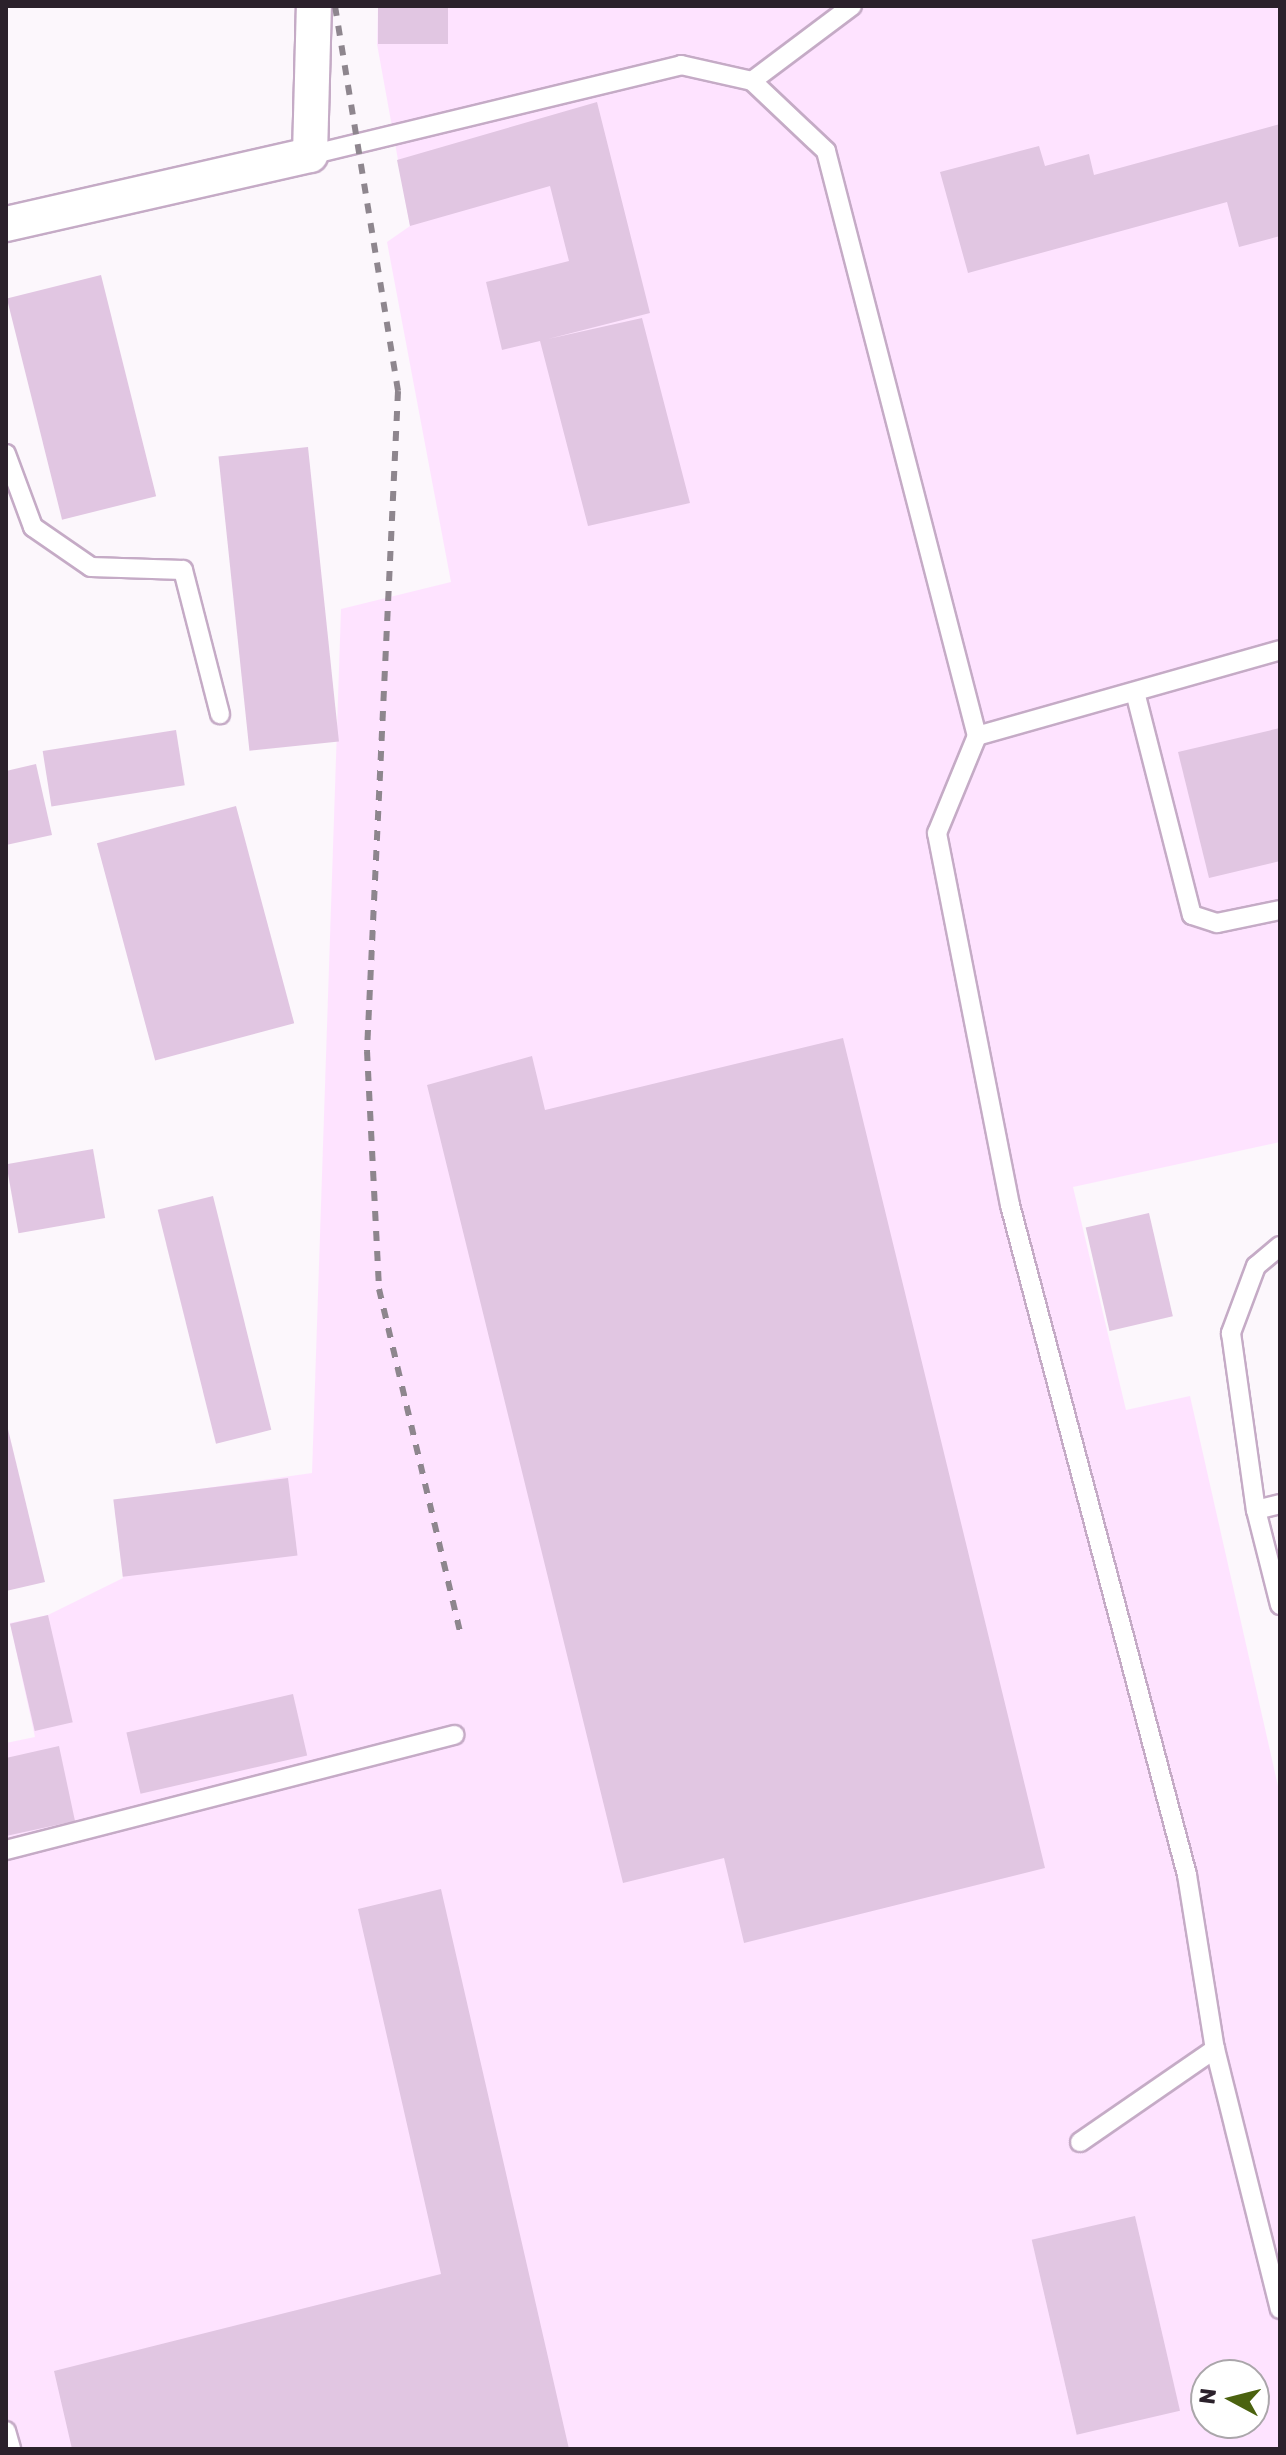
<!DOCTYPE html>
<html>
<head>
<meta charset="utf-8">
<style>
  body { margin:0 }
  #map { position:relative; width:1286px; height:2455px; overflow:hidden; background:#fcf7fc; font-family:Rubik,sans-serif }
  div>[style] { position:absolute }
  [style*='--x'] { left:calc(var(--x)*1px); top:calc(var(--y)*1px); width:calc(var(--w)*1px); rotate:calc(var(--a)*1deg) }
  .built>* { inset:0; background:#fee3ff }
  .building>* { inset:0; background:#e1c6e2; transform-origin:0 0 }
  .roads { filter:drop-shadow(2px 0 #c5abc6) drop-shadow(-2px 0 #c5abc6) drop-shadow(0 2px #c5abc6) drop-shadow(0 -2px #c5abc6) }
  .lane>* { height:18px; margin:-9px; padding:0 9px; transform-origin:9px; border-radius:9px; background:#fff }
  .street>* { height:34px; margin:-17px; padding:0 17px; transform-origin:17px; border-radius:17px; background:#fff }
  .rail>* { height:6px; margin-top:-3px; transform-origin:0; background:repeating-linear-gradient(90deg,#8e868e 0 10px,transparent 0 20px) }
  span { translate:-50% -50%; white-space:nowrap; text-align:center; line-height:1.15; -webkit-text-stroke:7px #fff; paint-order:stroke }
  .frame { position:absolute; inset:0; border:8px solid #2b212b; pointer-events:none }
  .north { position:absolute; left:1190px; top:2359px; width:80px; height:80px; box-sizing:border-box; background:#fff; border:2px solid #aaa6aa; border-radius:50%; rotate:277deg; font-size:22px; font-weight:700; line-height:32px; text-align:center; color:#2b212b }
  .north::after { content:''; display:block; margin:auto; width:28px; height:36px; background:#4b620f; clip-path:polygon(50% 0,100% 100%,50% 72%,0 100%) }
</style>
</head>
<body>
<div id="map">
  <div class="built">
    <div style="clip-path:polygon(evenodd,378px 6px,1280px 6px,1280px 1142px,1073px 1187px,1126px 1410px,1190px 1396px,1280px 1795px,1280px 2449px,6px 2449px,6px 1743px,35px 1737px,10px 1623px,48px 1615px,123px 1578px,114px 1501px,312px 1473px,341px 609px,451px 582px,387px 242px,410px 226px,377px 44px,378px 6px,1206px 2375px,1254px 2375px,1254px 2423px,1206px 2423px,1206px 2375px)"></div>
  </div>
  <div class="building">
    <div style="left:378px;top:6px;width:70px;height:38px"></div>
    <div style="clip-path:polygon(597px 102px,650px 313px,548px 339px,642px 318px,690px 503px,588px 526px,540px 341px,502px 350px,486px 282px,569px 261px,550px 186px,410px 226px,397px 160px)"></div>
    <div style="clip-path:polygon(1280px 124px,1280px 236px,1239px 247px,1227px 202px,968px 273px,940px 172px,1039px 146px,1045px 166px,1089px 154px,1094px 175px)"></div>
    <div style="left:101px;top:275px;width:228px;height:97px;rotate:76deg"></div>
    <div style="left:308px;top:447px;width:296px;height:90px;rotate:84deg"></div>
    <div style="clip-path:polygon(1280px 728px,1280px 861px,1209px 878px,1178px 752px)"></div>
    <div style="left:176px;top:730px;width:56px;height:135px;rotate:81deg"></div>
    <div style="clip-path:polygon(36px 764px,52px 835px,6px 845px,6px 771px)"></div>
    <div style="left:236px;top:806px;width:225px;height:144px;rotate:75deg"></div>
    <div style="clip-path:polygon(843px 1038px,1045px 1868px,744px 1943px,724px 1858px,623px 1883px,427px 1085px,532px 1056px,545px 1110px)"></div>
    <div style="left:93px;top:1149px;width:70px;height:88px;rotate:80deg"></div>
    <div style="left:213px;top:1196px;width:241px;height:57px;rotate:76deg"></div>
    <div style="left:1149px;top:1213px;width:106px;height:65px;rotate:77deg"></div>
    <div style="clip-path:polygon(6px 1421px,45px 1582px,6px 1591px)"></div>
    <div style="left:288px;top:1478px;width:78px;height:176px;rotate:83deg"></div>
    <div style="left:48px;top:1615px;width:110px;height:39px;rotate:77deg"></div>
    <div style="left:293px;top:1694px;width:63px;height:171px;rotate:77deg"></div>
    <div style="clip-path:polygon(59px 1746px,75px 1821px,6px 1836px,6px 1758px)"></div>
    <div style="clip-path:polygon(441px 1889px,569px 2449px,72px 2449px,54px 2371px,441px 2274px,358px 1909px)"></div>
    <div style="left:1135px;top:2216px;width:200px;height:106px;rotate:77deg"></div>
  </div>
  <div class="roads">
    <div class="lane">
      <div style="--x:752;--y:81;--w:125;--a:-36.9"></div>
      <div style="--x:310;--y:155;--w:382;--a:-13.6"></div>
      <div style="--x:681;--y:65;--w:73;--a:12.7"></div>
      <div style="--x:752;--y:81;--w:102;--a:43.4"></div>
      <div style="--x:826;--y:151;--w:604;--a:75.53"></div>
      <div style="--x:977;--y:736;--w:105;--a:112.4"></div>
      <div style="--x:937;--y:833;--w:379;--a:78.9"></div>
      <div style="--x:1010;--y:1205;--w:693;--a:75.2"></div>
      <div style="--x:1187;--y:1875;--w:176;--a:80.9"></div>
      <div style="--x:1215;--y:2049;--w:164;--a:145.4"></div>
      <div style="--x:6;--y:454;--w:78;--a:69.7"></div>
      <div style="--x:33;--y:527;--w:70;--a:34.6"></div>
      <div style="--x:91;--y:567;--w:92;--a:1.9"></div>
      <div style="--x:183;--y:570;--w:149;--a:75.6"></div>
      <div style="--x:1135;--y:692;--w:230;--a:75.7"></div>
      <div style="--x:1192;--y:915;--w:26;--a:18"></div>
      <div style="--x:1217;--y:923;--w:64;--a:-11.7"></div>
      <div style="--x:977;--y:736;--w:315;--a:-15.8"></div>
      <div style="--x:1280;--y:1246;--w:31;--a:140"></div>
      <div style="--x:1256;--y:1266;--w:72;--a:110.5"></div>
      <div style="--x:1231;--y:1333;--w:179;--a:82"></div>
      <div style="--x:1256;--y:1510;--w:98;--a:75.8"></div>
      <div style="--x:1256;--y:1510;--w:25;--a:-14"></div>
      <div style="--x:6;--y:1850;--w:463;--a:-14.4"></div>
      <div style="--x:1215;--y:2049;--w:268;--a:76"></div>
      <div style="--x:6;--y:2431;--w:19;--a:74"></div>
    </div>
    <div class="street">
      <div style="--x:6;--y:224;--w:312;--a:-12.8"></div>
      <div style="--x:310;--y:155;--w:149;--a:-88.5"></div>
    </div>
  </div>
  <div class="rail">
    <div style="--x:335;--y:6;--w:390;--a:80.7"></div>
    <div style="--x:398;--y:391;--w:661;--a:92.69"></div>
    <div style="--x:367;--y:1051;--w:238;--a:87.1"></div>
    <div style="--x:379;--y:1289;--w:358;--a:76.7"></div>
  </div>
  <div class="frame"></div>
  <div class="north">N</div>
</div>
</body>
</html>
